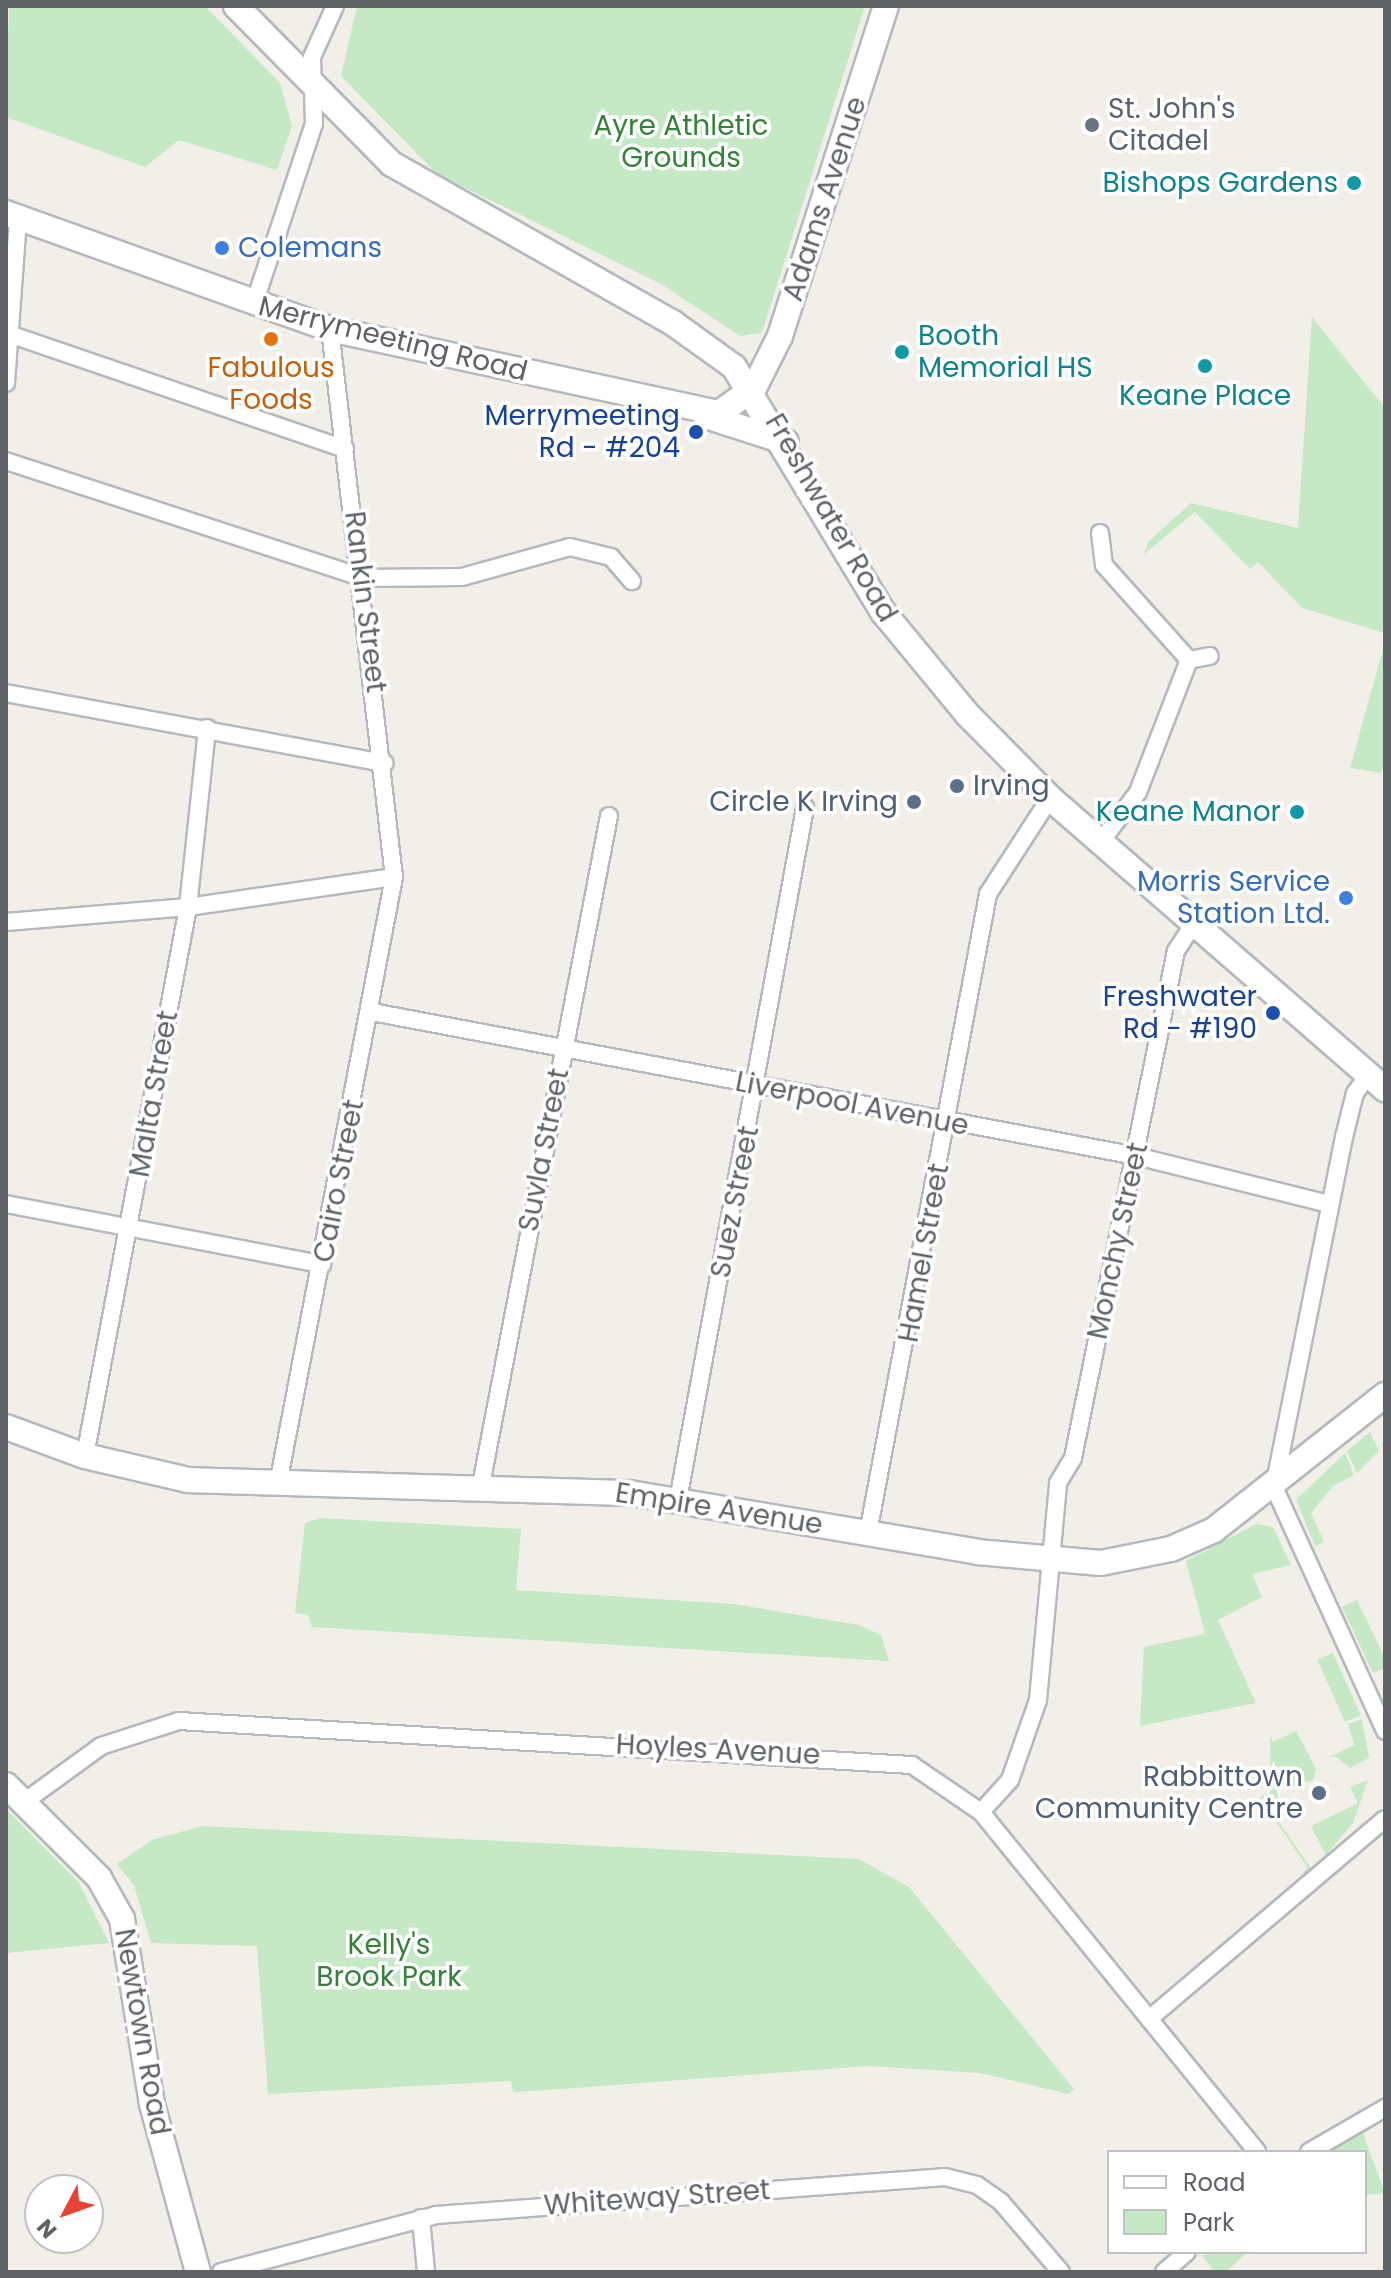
<!DOCTYPE html>
<html>
<head>
<meta charset="utf-8">
<style>
  body { margin:0 }
  #map { position:relative; width:1391px; height:2278px; overflow:hidden; background:#f1efe8; font-family:Poppins,sans-serif }
  div>[style] { position:absolute }
  [style*='--x'] { left:calc(var(--x)*1px); top:calc(var(--y)*1px); width:calc(var(--w)*1px); rotate:calc(var(--a)*1deg) }
  .green>* { inset:0; background:#c5e8c5; transform-origin:0 0 }
  .roads { filter:drop-shadow(2px 0 #b5b8bc) drop-shadow(-2px 0 #b5b8bc) drop-shadow(0 2px #b5b8bc) drop-shadow(0 -2px #b5b8bc) }
  .street>* { height:16px; margin:-8px; padding:0 8px; transform-origin:8px; border-radius:8px; background:#fff }
  .secondary>* { height:24px; margin:-12px; padding:0 12px; transform-origin:12px; border-radius:12px; background:#fff }
  .dots>* { width:22px; height:22px; translate:-50% -50%; box-sizing:border-box; border:4px solid #fff; border-radius:50% }
  span { translate:-50% -50%; white-space:nowrap; text-align:center; line-height:1.15; -webkit-text-stroke:7px #fff; paint-order:stroke }
  .worship-label { font-size:28px; color:#5b616d }
  .left { translate:0 -50%; text-align:left }
  .park-label { font-size:28px; color:#348238 }
  .culture-label { font-size:28px; color:#0d838f }
  .right { translate:-100% -50%; text-align:right }
  .street-label { font-size:28px; color:#5f6368 }
  .shop-label { font-size:28px; color:#366cbe }
  .food-label { font-size:28px; color:#c56008 }
  .transit-label { font-size:28px; color:#164399 }
  .service-label { font-size:28px; color:#4e5e75 }
  .frame { position:absolute; inset:0; border:8px solid #5f6368; pointer-events:none }
  .legend { position:absolute; left:1107px; top:2150px; width:260px; height:104px; box-sizing:border-box; background:#fff; border:2px solid #bfc1c3; margin:0; padding:10px 14px; list-style:none; font-size:24px; color:#5f6368 }
  .legend li { display:flex; align-items:center; gap:16px; height:40px }
  .legend b { width:40px; border:2px solid #bfc1c3 }
  .north { position:absolute; left:24px; top:2174px; width:80px; height:80px; box-sizing:border-box; background:#fff; border:2px solid #bfc1c3; border-radius:50%; rotate:229deg; font-size:22px; font-weight:700; line-height:32px; text-align:center; color:#5f6368 }
  .north::after { content:''; display:block; margin:auto; width:28px; height:36px; background:#ea4335; clip-path:polygon(50% 0,100% 100%,50% 72%,0 100%) }
</style>
</head>
<body>
<div id="map">
  <div class="green">
    <div style="clip-path:polygon(9px 6px,205px 6px,280px 83px,292px 126px,277px 170px,179px 140px,145px 167px,6px 117px)"></div>
    <div style="clip-path:polygon(357px 6px,865px 6px,762px 333px,740px 336px,661px 284px,437px 174px,341px 76px)"></div>
    <div style="clip-path:polygon(1312px 317px,1385px 408px,1385px 633px,1302px 608px,1258px 562px,1250px 569px,1195px 512px,1144px 554px,1149px 541px,1191px 503px,1298px 528px)"></div>
    <div style="clip-path:polygon(1385px 642px,1385px 760px,1381px 773px,1350px 768px)"></div>
    <div style="clip-path:polygon(1370px 1432px,1379px 1451px,1357px 1473px,1347px 1451px)"></div>
    <div style="clip-path:polygon(1345px 1453px,1354px 1475px,1333px 1486px,1311px 1513px,1324px 1542px,1315px 1546px,1296px 1500px)"></div>
    <div style="clip-path:polygon(320px 1518px,521px 1529px,516px 1590px,734px 1604px,859px 1625px,881px 1635px,889px 1661px,312px 1627px,308px 1615px,295px 1613px,305px 1523px)"></div>
    <div style="clip-path:polygon(1256px 1524px,1273px 1527px,1291px 1565px,1252px 1574px,1262px 1597px,1218px 1620px,1256px 1703px,1140px 1726px,1144px 1647px,1205px 1634px,1186px 1561px)"></div>
    <div style="clip-path:polygon(1357px 1600px,1385px 1658px,1385px 1668px,1373px 1673px,1342px 1607px)"></div>
    <div style="left:1333px;top:1653px;width:68px;height:17px;rotate:66deg"></div>
    <div style="clip-path:polygon(1362px 1719px,1369px 1758px,1350px 1768px,1335px 1756px,1325px 1759px,1354px 1745px,1348px 1724px)"></div>
    <div style="clip-path:polygon(1296px 1731px,1316px 1769px,1313px 1780px,1277px 1790px,1279px 1801px,1269px 1808px,1311px 1868px,1302px 1875px,1307px 1867px,1260px 1798px,1271px 1788px,1270px 1736px,1273px 1742px)"></div>
    <div style="clip-path:polygon(1368px 1780px,1353px 1823px,1326px 1855px,1311px 1826px,1358px 1803px,1350px 1787px)"></div>
    <div style="clip-path:polygon(6px 1809px,79px 1883px,109px 1943px,6px 1953px)"></div>
    <div style="clip-path:polygon(202px 1826px,859px 1859px,909px 1887px,1074px 2089px,1068px 2094px,981px 2073px,867px 2066px,548px 2090px,513px 2092px,511px 2081px,268px 2094px,257px 1946px,151px 1943px,134px 1885px,117px 1864px,152px 1840px)"></div>
    <div style="clip-path:polygon(1362px 2130px,1365px 2139px,1385px 2193px,1365px 2195px,1365px 2152px,1328px 2152px)"></div>
    <div style="clip-path:polygon(1248px 2252px,1225px 2272px,1215px 2272px,1201px 2255px)"></div>
  </div>
  <div class="roads">
    <div class="street">
      <div style="--x:254;--y:304;--w:190;--a:-71.6"></div>
      <div style="--x:314;--y:124;--w:67;--a:-91.7"></div>
      <div style="--x:312;--y:57;--w:56;--a:-65.7"></div>
      <div style="--x:12;--y:335;--w:352;--a:18.9"></div>
      <div style="--x:6;--y:383;--w:164;--a:-85.8"></div>
      <div style="--x:6;--y:461;--w:376;--a:18.1"></div>
      <div style="--x:363;--y:578;--w:99;--a:-0.6"></div>
      <div style="--x:462;--y:577;--w:112;--a:-15.5"></div>
      <div style="--x:570;--y:547;--w:42;--a:13.7"></div>
      <div style="--x:611;--y:557;--w:32;--a:49"></div>
      <div style="--x:1100;--y:533;--w:32;--a:83"></div>
      <div style="--x:1104;--y:565;--w:127;--a:48.2"></div>
      <div style="--x:6;--y:693;--w:385;--a:10.5"></div>
      <div style="--x:1100;--y:843;--w:64;--a:-53.3"></div>
      <div style="--x:1138;--y:792;--w:142;--a:-68.9"></div>
      <div style="--x:1189;--y:660;--w:21;--a:-11"></div>
      <div style="--x:6;--y:922;--w:183;--a:-4.7"></div>
      <div style="--x:188;--y:907;--w:208;--a:-8.3"></div>
      <div style="--x:372;--y:1012;--w:777;--a:10.67"></div>
      <div style="--x:1136;--y:1156;--w:198;--a:14"></div>
      <div style="--x:1369;--y:1074;--w:24;--a:126"></div>
      <div style="--x:1355;--y:1093;--w:45;--a:104"></div>
      <div style="--x:1344;--y:1137;--w:357;--a:101.3"></div>
      <div style="--x:1274;--y:1487;--w:268;--a:65.5"></div>
      <div style="--x:6;--y:1204;--w:322;--a:10.8"></div>
      <div style="--x:85;--y:1456;--w:559;--a:-79.37"></div>
      <div style="--x:188;--y:907;--w:180;--a:-83.9"></div>
      <div style="--x:278;--y:1484;--w:618;--a:-79.18"></div>
      <div style="--x:394;--y:877;--w:552;--a:-96.66"></div>
      <div style="--x:481;--y:1485;--w:681;--a:-79.17"></div>
      <div style="--x:678;--y:1500;--w:704;--a:-79.6"></div>
      <div style="--x:868;--y:1533;--w:650;--a:-79.36"></div>
      <div style="--x:988;--y:894;--w:114;--a:-57.1"></div>
      <div style="--x:24;--y:1802;--w:95;--a:-36"></div>
      <div style="--x:101;--y:1746;--w:82;--a:-17.8"></div>
      <div style="--x:179;--y:1721;--w:734;--a:3.44"></div>
      <div style="--x:912;--y:1765;--w:83;--a:34.3"></div>
      <div style="--x:981;--y:1812;--w:438;--a:50.9"></div>
      <div style="--x:981;--y:1812;--w:43;--a:-47.8"></div>
      <div style="--x:1010;--y:1780;--w:85;--a:-70.7"></div>
      <div style="--x:1038;--y:1700;--w:218;--a:-84.7"></div>
      <div style="--x:1058;--y:1483;--w:29;--a:-59"></div>
      <div style="--x:1073;--y:1458;--w:517;--a:-78.52"></div>
      <div style="--x:1176;--y:951;--w:35;--a:-57"></div>
      <div style="--x:1149;--y:2019;--w:309;--a:-40.3"></div>
      <div style="--x:1309;--y:2152;--w:88;--a:-30.1"></div>
      <div style="--x:421;--y:2218;--w:54;--a:84.7"></div>
      <div style="--x:221;--y:2272;--w:222;--a:-14.8"></div>
      <div style="--x:436;--y:2215;--w:510;--a:-4.27"></div>
      <div style="--x:945;--y:2177;--w:33;--a:14"></div>
      <div style="--x:977;--y:2185;--w:29;--a:35"></div>
      <div style="--x:1001;--y:2202;--w:92;--a:49.4"></div>
      <div style="--x:1164;--y:2272;--w:30;--a:-41"></div>
    </div>
    <div class="secondary">
      <div style="--x:236;--y:6;--w:222;--a:45.4"></div>
      <div style="--x:392;--y:164;--w:323;--a:29.5"></div>
      <div style="--x:673;--y:323;--w:75;--a:35.8"></div>
      <div style="--x:734;--y:367;--w:287;--a:58.7"></div>
      <div style="--x:883;--y:612;--w:134;--a:50.5"></div>
      <div style="--x:968;--y:715;--w:117;--a:45.3"></div>
      <div style="--x:1050;--y:798;--w:444;--a:41"></div>
      <div style="--x:6;--y:213;--w:344;--a:19.7"></div>
      <div style="--x:330;--y:329;--w:398;--a:12.2"></div>
      <div style="--x:719;--y:413;--w:43;--a:-35.5"></div>
      <div style="--x:754;--y:388;--w:58;--a:-63.4"></div>
      <div style="--x:780;--y:336;--w:347;--a:-72.2"></div>
      <div style="--x:706;--y:416;--w:84;--a:18"></div>
      <div style="--x:6;--y:1427;--w:84;--a:20.2"></div>
      <div style="--x:85;--y:1456;--w:106;--a:13.1"></div>
      <div style="--x:188;--y:1480;--w:442;--a:1.7"></div>
      <div style="--x:630;--y:1493;--w:352;--a:9.6"></div>
      <div style="--x:977;--y:1552;--w:124;--a:5.1"></div>
      <div style="--x:1101;--y:1563;--w:71;--a:-11.3"></div>
      <div style="--x:1171;--y:1549;--w:47;--a:-23.8"></div>
      <div style="--x:1214;--y:1530;--w:218;--a:-38.3"></div>
      <div style="--x:6;--y:1785;--w:132;--a:45"></div>
      <div style="--x:99;--y:1878;--w:47;--a:60.7"></div>
      <div style="--x:122;--y:1919;--w:187;--a:80.8"></div>
      <div style="--x:152;--y:2104;--w:174;--a:74.7"></div>
    </div>
  </div>
  <div class="dots">
    <div style="left:1092px;top:125px;background:#6b7280"></div>
    <div style="left:1354px;top:183px;background:#0f9aa8"></div>
    <div style="left:222px;top:248px;background:#3f7fe0"></div>
    <div style="left:271px;top:339px;background:#e8710a"></div>
    <div style="left:902px;top:352px;background:#0f9aa8"></div>
    <div style="left:1205px;top:366px;background:#0f9aa8"></div>
    <div style="left:696px;top:432px;background:#1a4fb4"></div>
    <div style="left:957px;top:786px;background:#5c6f8a"></div>
    <div style="left:914px;top:802px;background:#5c6f8a"></div>
    <div style="left:1297px;top:812px;background:#0f9aa8"></div>
    <div style="left:1346px;top:898px;background:#3f7fe0"></div>
    <div style="left:1273px;top:1013px;background:#1a4fb4"></div>
    <div style="left:1319px;top:1793px;background:#5c6f8a"></div>
  </div>
  <div class="worship-label">
    <span class="left" style="left:1108px;top:125px">St. John's<br>Citadel</span>
  </div>
  <div class="park-label">
    <span style="left:681px;top:142px">Ayre Athletic<br>Grounds</span>
    <span style="left:389px;top:1961px">Kelly's<br>Brook Park</span>
  </div>
  <div class="culture-label">
    <span class="right" style="left:1338px;top:183px">Bishops Gardens</span>
    <span class="left" style="left:918px;top:352px">Booth<br>Memorial HS</span>
    <span style="left:1205px;top:396px">Keane Place</span>
    <span class="right" style="left:1281px;top:812px">Keane Manor</span>
  </div>
  <div class="street-label">
    <span style="left:825px;top:199px;rotate:-72deg">Adams Avenue</span>
    <span style="left:393px;top:339px;rotate:14deg">Merrymeeting Road</span>
    <span style="left:831px;top:518px;rotate:60deg">Freshwater Road</span>
    <span style="left:365px;top:602px;rotate:83deg">Rankin Street</span>
    <span style="left:154px;top:1094px;rotate:-80deg">Malta Street</span>
    <span style="left:852px;top:1104px;rotate:11deg">Liverpool Avenue</span>
    <span style="left:544px;top:1150px;rotate:-79deg">Suvla Street</span>
    <span style="left:339px;top:1181px;rotate:-79deg">Cairo Street</span>
    <span style="left:735px;top:1202px;rotate:-79deg">Suez Street</span>
    <span style="left:1118px;top:1241px;rotate:-78deg">Monchy Street</span>
    <span style="left:924px;top:1253px;rotate:-80deg">Hamel Street</span>
    <span style="left:719px;top:1509px;rotate:9deg">Empire Avenue</span>
    <span style="left:718px;top:1750px;rotate:3deg">Hoyles Avenue</span>
    <span style="left:142px;top:2032px;rotate:80deg">Newtown Road</span>
    <span style="left:657px;top:2198px;rotate:-4deg">Whiteway Street</span>
  </div>
  <div class="shop-label">
    <span class="left" style="left:238px;top:248px">Colemans</span>
    <span class="right" style="left:1330px;top:898px">Morris Service<br>Station Ltd.</span>
  </div>
  <div class="food-label">
    <span style="left:271px;top:384px">Fabulous<br>Foods</span>
  </div>
  <div class="transit-label">
    <span class="right" style="left:680px;top:432px">Merrymeeting<br>Rd - #204</span>
    <span class="right" style="left:1257px;top:1013px">Freshwater<br>Rd - #190</span>
  </div>
  <div class="service-label">
    <span class="left" style="left:973px;top:786px">Irving</span>
    <span class="right" style="left:898px;top:802px">Circle K Irving</span>
    <span class="right" style="left:1303px;top:1793px">Rabbittown<br>Community Centre</span>
  </div>
  <div class="frame"></div>
  <ul class="legend">
  <li><b style="height:10px;background:#fff"></b>Road</li>
  <li><b style="height:22px;background:#c5e8c5"></b>Park</li>
  </ul>
  <div class="north">N</div>
</div>
</body>
</html>
